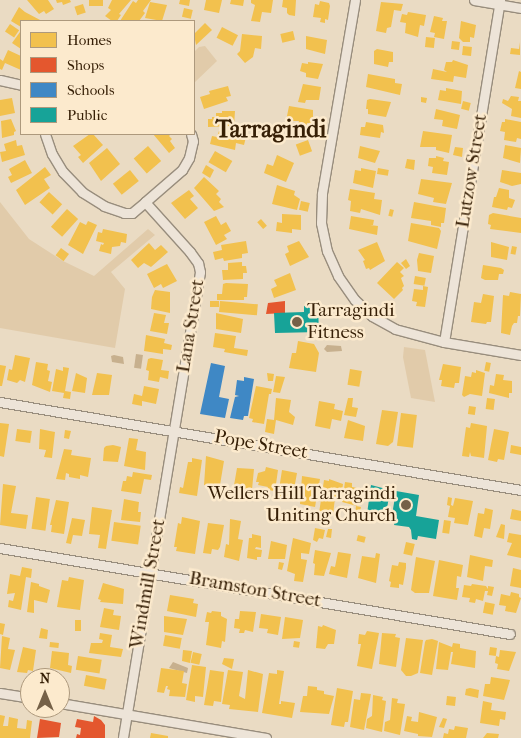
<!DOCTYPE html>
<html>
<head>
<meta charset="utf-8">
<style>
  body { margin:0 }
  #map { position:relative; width:521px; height:738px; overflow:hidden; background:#eadbc3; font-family:"IM FELL French Canon",serif }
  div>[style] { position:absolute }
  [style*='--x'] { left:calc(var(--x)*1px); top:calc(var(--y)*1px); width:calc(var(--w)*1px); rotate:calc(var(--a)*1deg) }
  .green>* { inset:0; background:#e1cbaa }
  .water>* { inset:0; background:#c7b08e; transform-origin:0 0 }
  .homes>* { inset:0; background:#f2c14e; transform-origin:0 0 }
  .shops>* { inset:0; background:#e4572e }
  .schools>* { inset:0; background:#3f88c5 }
  .public>* { inset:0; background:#17a398 }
  .roads { filter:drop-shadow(1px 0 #988d7d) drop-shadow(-1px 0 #988d7d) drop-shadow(0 1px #988d7d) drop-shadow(0 -1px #988d7d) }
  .street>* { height:9px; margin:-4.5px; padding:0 4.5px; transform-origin:4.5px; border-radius:4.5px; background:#ede4d8 }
  .dots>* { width:14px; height:14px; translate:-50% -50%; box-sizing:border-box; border:2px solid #fceacd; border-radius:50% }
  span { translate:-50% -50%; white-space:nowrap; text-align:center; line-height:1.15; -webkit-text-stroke:5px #fceacd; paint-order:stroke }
  .street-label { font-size:19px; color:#361f06 }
  .poi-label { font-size:19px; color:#361f06 }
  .left { translate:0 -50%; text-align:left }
  .right { translate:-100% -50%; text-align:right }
  .district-label { font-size:24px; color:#361f06; font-weight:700 }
  .legend { position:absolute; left:20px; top:20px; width:175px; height:115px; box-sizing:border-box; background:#fceacd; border:1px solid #ad997d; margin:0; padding:6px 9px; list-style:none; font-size:15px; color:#361f06 }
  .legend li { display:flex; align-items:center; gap:10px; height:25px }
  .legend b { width:25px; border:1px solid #ad997d }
  .north { position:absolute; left:20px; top:668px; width:50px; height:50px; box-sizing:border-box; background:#fceacd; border:1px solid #ad997d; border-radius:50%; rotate:0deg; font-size:14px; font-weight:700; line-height:20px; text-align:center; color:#361f06 }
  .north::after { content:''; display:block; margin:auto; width:18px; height:22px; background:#756148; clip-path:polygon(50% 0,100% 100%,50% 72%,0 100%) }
</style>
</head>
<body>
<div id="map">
  <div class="green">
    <div style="clip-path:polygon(205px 46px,217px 61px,194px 83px,194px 52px,199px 47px)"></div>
    <div style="clip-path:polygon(0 202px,29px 239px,63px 261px,94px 276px,148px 229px,155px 235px,111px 272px,125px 289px,115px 348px,0 328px)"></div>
    <div style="clip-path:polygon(404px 347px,425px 350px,435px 402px,411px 398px,403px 357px)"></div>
  </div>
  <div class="water">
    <div style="clip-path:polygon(327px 345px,341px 346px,342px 351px,327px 352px,324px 349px)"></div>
    <div style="left:136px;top:354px;width:7px;height:14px;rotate:8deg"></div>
    <div style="clip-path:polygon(114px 355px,123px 357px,124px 364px,112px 362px,111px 356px)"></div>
    <div style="clip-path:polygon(173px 662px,188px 668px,187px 673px,169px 668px)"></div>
  </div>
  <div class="homes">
    <div style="clip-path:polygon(27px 0,48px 0,54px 9px,46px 14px,44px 11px,39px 14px)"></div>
    <div style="clip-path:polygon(56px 0,70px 0,71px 2px,63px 5px,62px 2px,57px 3px)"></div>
    <div style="left:89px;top:0;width:14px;height:6px"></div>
    <div style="clip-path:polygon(112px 0,131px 0,119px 14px,121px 15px,117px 21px,112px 21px,105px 16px,111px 10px,108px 8px)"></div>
    <div style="clip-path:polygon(138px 0,151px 0,143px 11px,145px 13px,139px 21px,120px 21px,133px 1px,136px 3px)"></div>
    <div style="clip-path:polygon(180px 0,190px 0,189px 6px,179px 4px)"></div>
    <div style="clip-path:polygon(206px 0,222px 0,219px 13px,204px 10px)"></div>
    <div style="clip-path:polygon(231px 0,244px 0,243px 6px,230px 4px)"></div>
    <div style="clip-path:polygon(251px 0,273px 0,271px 13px,262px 12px,260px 22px,251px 21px,255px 5px,251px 3px)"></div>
    <div style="clip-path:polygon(283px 0,296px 0,295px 16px,289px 15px,287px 13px,287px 8px,282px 7px)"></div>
    <div style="clip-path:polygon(320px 1px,329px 3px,330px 6px,328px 20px,325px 19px,325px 23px,320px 22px,321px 18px,313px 17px,315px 4px,319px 5px)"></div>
    <div style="clip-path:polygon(150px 2px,167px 5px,162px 21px,145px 18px)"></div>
    <div style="clip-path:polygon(381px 2px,403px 4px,401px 11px,394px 10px,391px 27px,387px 28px,386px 33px,376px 31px)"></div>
    <div style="left:83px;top:4px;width:9px;height:9px;rotate:72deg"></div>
    <div style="clip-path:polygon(19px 7px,25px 12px,42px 21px,21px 21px,21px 27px,11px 21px)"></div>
    <div style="left:184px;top:8px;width:9px;height:9px;rotate:13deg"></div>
    <div style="clip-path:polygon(408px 12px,426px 15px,424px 26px,420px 25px,418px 37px,405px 33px,406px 23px,400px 22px,402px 14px,407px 15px)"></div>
    <div style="clip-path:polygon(434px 16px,443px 18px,442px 21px,447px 21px,444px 39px,434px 37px,435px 33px,430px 32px)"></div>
    <div style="clip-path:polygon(461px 21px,476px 25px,474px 38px,470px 37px,470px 42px,463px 42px,459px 38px)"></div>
    <div style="clip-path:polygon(205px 23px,212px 30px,196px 45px,194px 34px)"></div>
    <div style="left:10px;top:24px;width:11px;height:9px;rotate:34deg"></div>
    <div style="left:222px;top:27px;width:18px;height:12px;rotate:27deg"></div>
    <div style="left:293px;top:31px;width:9px;height:13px;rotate:77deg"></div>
    <div style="clip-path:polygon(20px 32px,21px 33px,21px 49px,12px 43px)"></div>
    <div style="clip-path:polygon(242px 34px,262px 36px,261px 49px,255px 48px,253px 57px,245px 63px,237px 54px,240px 51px)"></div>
    <div style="clip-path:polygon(306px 36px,327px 40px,325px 54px,306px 49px)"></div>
    <div style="left:426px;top:37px;width:9px;height:10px;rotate:6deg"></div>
    <div style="left:452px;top:41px;width:8px;height:8px;rotate:7deg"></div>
    <div style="clip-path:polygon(520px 42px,520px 55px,510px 54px,511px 48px,519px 49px)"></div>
    <div style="left:463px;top:46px;width:9px;height:9px;rotate:6deg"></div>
    <div style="clip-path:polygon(377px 49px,393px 52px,393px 62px,389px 62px,388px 67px,374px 64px,374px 51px)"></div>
    <div style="clip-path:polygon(8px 50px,21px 56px,21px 70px,5px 63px,2px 70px,0 69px,0 59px,3px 61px)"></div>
    <div style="clip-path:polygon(453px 60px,468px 65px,466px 78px,454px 76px,453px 82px,431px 79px,433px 69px,447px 72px,444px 70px,446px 62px,452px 62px)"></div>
    <div style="clip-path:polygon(308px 62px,323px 64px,318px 79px,306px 77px,306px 73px,300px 71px,302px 63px,308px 64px)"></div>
    <div style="clip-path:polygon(519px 71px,521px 72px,521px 89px,515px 88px)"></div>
    <div style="clip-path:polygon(368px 74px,395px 79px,395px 83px,402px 84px,400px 95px,366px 87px)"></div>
    <div style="clip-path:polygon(303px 84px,321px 87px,319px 100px,306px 100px,305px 103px,298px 102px)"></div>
    <div style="clip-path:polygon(228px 86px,231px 96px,226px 97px,228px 101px,204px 109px,200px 97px,210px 94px,209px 91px)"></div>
    <div style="clip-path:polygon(446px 88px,462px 91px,461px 104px,438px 100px,440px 90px,446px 91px)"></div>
    <div style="clip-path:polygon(511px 96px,519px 97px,518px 101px,521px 101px,521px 118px,511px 116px,512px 109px,502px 103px,503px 99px,508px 101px)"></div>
    <div style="clip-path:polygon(421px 97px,427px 98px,426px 103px,421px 102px)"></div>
    <div style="clip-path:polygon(12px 98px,15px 113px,0 116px,0 100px)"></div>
    <div style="clip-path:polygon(370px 99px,391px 102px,386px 117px,368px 114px,368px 109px,366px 109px,367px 100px)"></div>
    <div style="left:463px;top:101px;width:8px;height:8px;rotate:14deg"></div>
    <div style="clip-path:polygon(289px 106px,313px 110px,313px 124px,307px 123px,306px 127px,298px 125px,299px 121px,286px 121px)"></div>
    <div style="clip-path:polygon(436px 109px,460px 115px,457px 129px,442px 126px,443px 120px,434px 119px)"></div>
    <div style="clip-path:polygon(222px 111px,235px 111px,234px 126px,208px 127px,208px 119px,212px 119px,212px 117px,216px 117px,216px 113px,222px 113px)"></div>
    <div style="clip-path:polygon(11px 119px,16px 131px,14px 132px,14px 135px,2px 138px,1px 121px)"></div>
    <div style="clip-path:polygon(505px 119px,521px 122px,521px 139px,517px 138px,516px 142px,504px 140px,505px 132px,500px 131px,502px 122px,505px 122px)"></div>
    <div style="clip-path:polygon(366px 122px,383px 125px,384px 133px,381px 132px,380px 138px,360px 135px,361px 127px,365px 127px)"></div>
    <div style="clip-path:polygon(219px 131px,246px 137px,244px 145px,236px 143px,235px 150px,210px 144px,212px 136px,217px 137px)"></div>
    <div style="clip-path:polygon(423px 131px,452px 135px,449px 153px,436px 150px,436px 147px,420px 147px)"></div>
    <div style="clip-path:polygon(90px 134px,93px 134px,103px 145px,83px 163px,78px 157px,81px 155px,73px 146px)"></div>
    <div style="clip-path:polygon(153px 134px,171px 134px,169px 136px,172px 139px,170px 141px,175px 148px,169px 153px)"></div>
    <div style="clip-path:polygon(16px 140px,17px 146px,22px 145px,25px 155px,2px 162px,0 152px,6px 151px,4px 144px)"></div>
    <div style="left:308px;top:140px;width:12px;height:13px;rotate:70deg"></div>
    <div style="clip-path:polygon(505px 145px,521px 148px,520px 163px,503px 158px)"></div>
    <div style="left:148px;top:146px;width:20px;height:19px;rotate:49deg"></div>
    <div style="clip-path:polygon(360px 146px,380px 151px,375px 163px,358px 158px)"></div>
    <div style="clip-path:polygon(455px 147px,463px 148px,462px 157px,453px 155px)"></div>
    <div style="clip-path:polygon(107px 148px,120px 164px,101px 181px,89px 163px)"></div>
    <div style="left:215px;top:151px;width:20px;height:13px;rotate:30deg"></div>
    <div style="clip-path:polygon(277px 155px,294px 163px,286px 182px,264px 173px,267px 164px,273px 166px)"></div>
    <div style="clip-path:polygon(436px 156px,444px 158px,443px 161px,449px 162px,447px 175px,432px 173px,433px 167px,428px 166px,429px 158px,436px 158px)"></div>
    <div style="clip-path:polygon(407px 159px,415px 160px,414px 170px,405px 168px)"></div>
    <div style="clip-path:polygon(25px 160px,32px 173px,11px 183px,8px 177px,12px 175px,9px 169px)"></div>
    <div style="clip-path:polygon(206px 165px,214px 170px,210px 178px,202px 173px)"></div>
    <div style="clip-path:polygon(45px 167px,51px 175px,44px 179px,50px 188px,25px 205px,16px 190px)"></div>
    <div style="clip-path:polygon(361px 168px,376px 171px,373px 188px,353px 183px,355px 170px,361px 171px)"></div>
    <div style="left:378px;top:168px;width:11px;height:6px;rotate:10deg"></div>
    <div style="left:130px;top:170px;width:14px;height:22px;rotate:51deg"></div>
    <div style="clip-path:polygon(502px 170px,521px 173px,521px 184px,512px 186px,500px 182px)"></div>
    <div style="clip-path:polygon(204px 177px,219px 191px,216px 194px,221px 199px,219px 202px,224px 207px,214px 211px,194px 188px)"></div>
    <div style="clip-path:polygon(421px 179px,452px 183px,446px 204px,433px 202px,434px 198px,418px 194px)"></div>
    <div style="clip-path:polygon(277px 185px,295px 191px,294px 195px,300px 199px,297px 210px,272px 204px)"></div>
    <div style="clip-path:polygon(499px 188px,509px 190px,509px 198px,515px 200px,512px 208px,508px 207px,507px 210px,492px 207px,494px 197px,496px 197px)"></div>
    <div style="clip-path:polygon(350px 189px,375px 193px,374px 199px,382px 200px,380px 215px,361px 209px,360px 213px,350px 211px,351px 201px,348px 200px)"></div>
    <div style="clip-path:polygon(189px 190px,194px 196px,190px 199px,198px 208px,185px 219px,171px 203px)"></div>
    <div style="left:49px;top:192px;width:18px;height:14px;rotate:43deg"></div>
    <div style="left:301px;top:201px;width:9px;height:9px;rotate:13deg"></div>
    <div style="clip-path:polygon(414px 202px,446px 208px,444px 223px,441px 223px,441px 227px,431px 225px,431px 221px,411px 218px)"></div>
    <div style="left:67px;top:209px;width:15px;height:24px;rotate:42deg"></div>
    <div style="left:390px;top:209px;width:4px;height:7px;rotate:14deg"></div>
    <div style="clip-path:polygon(493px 213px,521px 218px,521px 233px,490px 229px,491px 225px,488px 224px,489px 215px)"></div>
    <div style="clip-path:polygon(282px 214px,301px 215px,301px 230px,292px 229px,292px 233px,276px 231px,277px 222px,282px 223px)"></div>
    <div style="clip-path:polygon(216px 216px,221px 225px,226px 222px,231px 231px,224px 235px,227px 239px,216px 245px,204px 222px)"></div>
    <div style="clip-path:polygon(351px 216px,374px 220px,373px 225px,370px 225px,378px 226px,377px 235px,349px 229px)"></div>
    <div style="left:261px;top:219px;width:9px;height:5px;rotate:49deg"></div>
    <div style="clip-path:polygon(88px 221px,97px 225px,83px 254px,68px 245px,80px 222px,86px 225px)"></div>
    <div style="clip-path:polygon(411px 223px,439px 228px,441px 231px,437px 249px,408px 241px)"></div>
    <div style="clip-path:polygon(103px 229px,127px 234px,126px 243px,121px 242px,120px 246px,112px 247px,111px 254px,99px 251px,101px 244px,103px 245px,104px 243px,96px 241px,98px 232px,102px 233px)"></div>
    <div style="clip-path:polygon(246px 241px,248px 253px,242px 254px,242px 258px,224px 261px,223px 258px,215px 260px,213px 252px,222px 250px,221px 245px)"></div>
    <div style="clip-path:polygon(299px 241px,309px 257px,290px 266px,285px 254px,289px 252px,287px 246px)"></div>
    <div style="clip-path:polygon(377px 242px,385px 261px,370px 270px,369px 268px,366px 269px,363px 261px,365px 260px,358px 250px)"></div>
    <div style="clip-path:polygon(491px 242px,509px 247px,507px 260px,491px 257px)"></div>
    <div style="clip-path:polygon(149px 243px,155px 250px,161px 245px,168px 252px,151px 267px,144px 263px,138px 268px,131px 260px)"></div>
    <div style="left:512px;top:246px;width:5px;height:8px;rotate:11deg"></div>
    <div style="left:61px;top:248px;width:10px;height:9px;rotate:37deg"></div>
    <div style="clip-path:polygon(419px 253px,434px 256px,431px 273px,418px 271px,417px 260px)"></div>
    <div style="clip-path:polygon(406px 259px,410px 266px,406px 269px,401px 263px)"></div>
    <div style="clip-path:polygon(242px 262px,242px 266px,246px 266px,247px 273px,243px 273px,243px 279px,223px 280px,222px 270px,228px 270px,228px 263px)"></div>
    <div style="clip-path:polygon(397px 262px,404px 268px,400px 272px,404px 276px,401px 278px,404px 286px,402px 288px,403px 290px,394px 299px,377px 283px)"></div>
    <div style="clip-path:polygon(167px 264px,177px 281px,163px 288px,161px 284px,154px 288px,147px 274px)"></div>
    <div style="clip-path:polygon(483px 265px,501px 268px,504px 270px,503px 274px,499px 274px,498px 280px,485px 280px,481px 278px)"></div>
    <div style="clip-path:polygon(290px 273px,296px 290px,274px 298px,271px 289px,277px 286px,274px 280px)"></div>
    <div style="left:415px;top:276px;width:11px;height:8px;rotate:10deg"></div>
    <div style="clip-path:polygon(226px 283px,248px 284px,247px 297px,244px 297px,244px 300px,217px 300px,217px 294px,222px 294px,223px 284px)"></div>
    <div style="clip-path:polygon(423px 286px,428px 287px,425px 307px,416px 306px,417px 302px,412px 301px,414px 289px,423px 290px)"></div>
    <div style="clip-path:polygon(155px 290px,170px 292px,170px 313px,151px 309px,152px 297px)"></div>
    <div style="clip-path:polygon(510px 292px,521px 294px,520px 316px,518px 316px,517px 323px,514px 323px,512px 326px,510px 335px,501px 333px,503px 295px,509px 296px)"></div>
    <div style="clip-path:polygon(483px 294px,494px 296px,491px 322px,487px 322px,486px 324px,471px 322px,474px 302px,481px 303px)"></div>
    <div style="left:210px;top:301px;width:9px;height:6px"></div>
    <div style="left:220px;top:301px;width:38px;height:11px;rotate:5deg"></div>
    <div style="clip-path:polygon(154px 313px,166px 315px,164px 323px,169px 323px,167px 334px,150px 331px)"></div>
    <div style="clip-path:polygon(216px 313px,243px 319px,241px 333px,216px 329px)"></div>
    <div style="clip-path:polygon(215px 333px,236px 336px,234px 348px,248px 350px,247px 356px,224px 352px,225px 349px,213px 347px)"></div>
    <div style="clip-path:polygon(146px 335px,165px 339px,164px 343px,172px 345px,171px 350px,163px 349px,163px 354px,144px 351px)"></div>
    <div style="clip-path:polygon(298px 341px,314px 344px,319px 353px,316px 372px,289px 368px,292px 353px,296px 353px)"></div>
    <div style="clip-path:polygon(15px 355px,30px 358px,25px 382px,20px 380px,17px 383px,7px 380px,9px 369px,12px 370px)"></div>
    <div style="clip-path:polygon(151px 358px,163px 360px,161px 370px,169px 371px,168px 379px,160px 377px,159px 382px,148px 380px,149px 371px,146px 370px,148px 359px)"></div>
    <div style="clip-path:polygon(36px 362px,48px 364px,47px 370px,50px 371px,48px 381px,52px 382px,50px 392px,32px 385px)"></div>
    <div style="left:486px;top:362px;width:5px;height:9px;rotate:11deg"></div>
    <div style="clip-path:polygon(443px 364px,461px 367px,459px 383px,455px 383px,454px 388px,441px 386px,442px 380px,439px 380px)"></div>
    <div style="clip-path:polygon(0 365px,6px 366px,2px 386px,0 386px)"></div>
    <div style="clip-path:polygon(63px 367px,69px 368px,65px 391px,71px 392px,70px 399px,63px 398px,64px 393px,52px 391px,56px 369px,63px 371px)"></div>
    <div style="left:350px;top:369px;width:12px;height:16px;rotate:9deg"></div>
    <div style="clip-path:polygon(476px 370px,485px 373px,482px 396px,470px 394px,464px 397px,462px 395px,465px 376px,471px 377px,472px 372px,476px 373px)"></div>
    <div style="clip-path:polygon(76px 373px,87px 378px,85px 393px,72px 391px)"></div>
    <div style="clip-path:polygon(97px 373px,112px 375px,109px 395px,92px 395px)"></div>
    <div style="clip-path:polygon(267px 373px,274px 374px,273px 381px,268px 381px)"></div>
    <div style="clip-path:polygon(496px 374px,504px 375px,503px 380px,512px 381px,512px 393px,509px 393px,509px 398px,489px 393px,490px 385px,494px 386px)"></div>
    <div style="clip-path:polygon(276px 376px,285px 377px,280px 393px,273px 392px)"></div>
    <div style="clip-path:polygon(144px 386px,159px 389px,156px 404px,142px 401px,142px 406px,132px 404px,134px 394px,142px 396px)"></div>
    <div style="clip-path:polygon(256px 386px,272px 389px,271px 394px,269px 394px,264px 424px,252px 422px,253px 419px,249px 418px)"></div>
    <div style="clip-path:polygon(276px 398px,291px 400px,289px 412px,295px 417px,293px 425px,276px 420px,274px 434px,265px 432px,267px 419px,274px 420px)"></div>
    <div style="clip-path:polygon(348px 398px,353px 398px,352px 407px,358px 408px,356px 417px,344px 415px)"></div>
    <div style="left:487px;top:398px;width:8px;height:11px;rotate:7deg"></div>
    <div style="clip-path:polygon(319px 401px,335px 404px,334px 409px,343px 411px,341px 421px,332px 419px,330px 429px,315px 426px)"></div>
    <div style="left:469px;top:406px;width:7px;height:8px;rotate:8deg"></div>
    <div style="clip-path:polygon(382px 410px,398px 412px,393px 442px,388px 446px,376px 444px)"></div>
    <div style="left:401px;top:413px;width:16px;height:33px;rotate:7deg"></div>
    <div style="clip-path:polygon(348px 420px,365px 426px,363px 441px,344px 438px)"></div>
    <div style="clip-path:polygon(0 423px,9px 424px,4px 457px,0 456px)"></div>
    <div style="clip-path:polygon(471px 423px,487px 426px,484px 458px,471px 456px,470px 452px,469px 457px,462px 456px,466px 427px,470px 428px)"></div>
    <div style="left:17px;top:429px;width:15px;height:12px;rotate:8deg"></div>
    <div style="clip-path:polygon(40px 429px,55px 432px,52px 458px,44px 457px,46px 450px,39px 449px)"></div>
    <div style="clip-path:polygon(494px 429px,509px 432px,504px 460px,498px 459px,497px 462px,488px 460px)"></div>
    <div style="clip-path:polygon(65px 430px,71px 431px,69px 439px,64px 438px)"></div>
    <div style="clip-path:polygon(129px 438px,138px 439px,136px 450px,146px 452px,145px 470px,124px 466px)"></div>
    <div style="clip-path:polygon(113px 445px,121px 447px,118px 462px,103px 461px,104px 448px,106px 446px)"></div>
    <div style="clip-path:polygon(511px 445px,521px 447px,521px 455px,510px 453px)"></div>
    <div style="clip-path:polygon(64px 449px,72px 450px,71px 455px,91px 458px,88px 477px,80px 475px,80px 479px,69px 477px,69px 474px,66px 473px,65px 480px,56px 479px)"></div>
    <div style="clip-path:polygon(206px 456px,224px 461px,220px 485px,215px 484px,215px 487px,204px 485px)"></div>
    <div style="clip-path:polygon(192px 458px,202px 460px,197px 496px,179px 493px,180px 487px,183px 488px,188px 462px,192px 462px)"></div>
    <div style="clip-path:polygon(266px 467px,278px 470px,275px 491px,267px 490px,268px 487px,258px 485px,259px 482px,256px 482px,258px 473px,265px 471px)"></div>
    <div style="clip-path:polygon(237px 468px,254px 469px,251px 500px,243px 498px,244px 493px,233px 491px)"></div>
    <div style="clip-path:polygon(282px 470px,297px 473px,295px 484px,297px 485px,293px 498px,278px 496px)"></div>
    <div style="clip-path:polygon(133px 472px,152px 475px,151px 480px,144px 479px,141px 494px,121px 491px,123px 481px,126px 481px,127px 476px,132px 477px)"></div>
    <div style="clip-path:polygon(302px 476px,320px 479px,315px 507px,300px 504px)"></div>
    <div style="clip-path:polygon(329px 479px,343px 484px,341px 499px,335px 498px,333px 515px,319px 513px,324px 480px,329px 481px)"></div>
    <div style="clip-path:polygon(345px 482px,352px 483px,352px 487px,362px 489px,357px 506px,342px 502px)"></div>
    <div style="clip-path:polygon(3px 484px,16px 486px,11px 513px,28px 515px,26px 529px,0 525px)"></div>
    <div style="clip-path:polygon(255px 493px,260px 493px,259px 501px,254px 500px)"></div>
    <div style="left:36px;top:497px;width:14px;height:32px;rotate:8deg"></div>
    <div style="clip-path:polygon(448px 497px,452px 498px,451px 505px,453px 506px,455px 498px,473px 501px,468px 525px,454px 523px,455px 518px,448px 517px,450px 506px,447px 505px)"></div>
    <div style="clip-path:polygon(124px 499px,139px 502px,138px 512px,141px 512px,140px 522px,121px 520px)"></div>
    <div style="clip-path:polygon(56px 500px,69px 502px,64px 534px,51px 532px,52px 525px,50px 525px)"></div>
    <div style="clip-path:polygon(356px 506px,361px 507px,359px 515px,355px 514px)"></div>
    <div style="clip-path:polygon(92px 507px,112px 510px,106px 549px,98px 548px,100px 535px,89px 534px)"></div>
    <div style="clip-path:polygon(485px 508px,493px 510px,490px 529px,484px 528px,482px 538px,474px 536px,478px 513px,484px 514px)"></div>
    <div style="clip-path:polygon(512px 509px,521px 511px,521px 521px,510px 519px)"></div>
    <div style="clip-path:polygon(182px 517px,200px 521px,195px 554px,176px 551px,177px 547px,174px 547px,178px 523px,181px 524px)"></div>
    <div style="clip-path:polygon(72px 518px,85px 520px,82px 536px,73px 535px,71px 544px,66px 543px)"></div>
    <div style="clip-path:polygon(230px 519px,241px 521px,238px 539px,243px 540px,239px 561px,224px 557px,226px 544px,229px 545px)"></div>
    <div style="left:444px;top:520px;width:7px;height:13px;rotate:8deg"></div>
    <div style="left:114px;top:522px;width:27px;height:19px;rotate:8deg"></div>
    <div style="clip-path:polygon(208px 523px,224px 525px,220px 547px,218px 550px,212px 549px,211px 554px,203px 553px)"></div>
    <div style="clip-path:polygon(501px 524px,505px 525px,504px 539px,496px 537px)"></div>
    <div style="clip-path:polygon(315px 528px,325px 530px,323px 539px,319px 538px,317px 542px,313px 540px)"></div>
    <div style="clip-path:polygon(328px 529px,332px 529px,331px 538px,326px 537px)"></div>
    <div style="clip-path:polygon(509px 533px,521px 535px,521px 558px,507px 555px,512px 543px,507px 542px)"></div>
    <div style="clip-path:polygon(252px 534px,261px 536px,261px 548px,256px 547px,255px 549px,262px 550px,261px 557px,257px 557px,257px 560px,247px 558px,249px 538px,252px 538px)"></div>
    <div style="left:358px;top:535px;width:8px;height:6px;rotate:14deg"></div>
    <div style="clip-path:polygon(293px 538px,311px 543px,309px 554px,301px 553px,301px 559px,307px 560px,303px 582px,294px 581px,295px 574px,287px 571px)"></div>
    <div style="clip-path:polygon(271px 541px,287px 545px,285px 559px,268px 559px)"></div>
    <div style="left:406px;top:542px;width:9px;height:12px;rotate:13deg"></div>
    <div style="clip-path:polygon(315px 550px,331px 553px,324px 576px,314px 575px,315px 564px,313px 563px)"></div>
    <div style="clip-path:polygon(338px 552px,351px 554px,347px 578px,329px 574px,331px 566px,335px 567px)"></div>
    <div style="clip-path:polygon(376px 553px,380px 554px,376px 583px,358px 578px,362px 556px,375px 558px)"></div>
    <div style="clip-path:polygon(470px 555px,493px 560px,492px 567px,485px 566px,483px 581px,467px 577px)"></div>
    <div style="clip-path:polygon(416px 557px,435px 561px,429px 593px,415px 593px,411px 590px)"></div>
    <div style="clip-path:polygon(439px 560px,463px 565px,461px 577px,457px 576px,456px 588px,459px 588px,457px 600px,433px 596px)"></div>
    <div style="clip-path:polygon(279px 562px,284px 563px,282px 570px,278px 569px)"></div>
    <div style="clip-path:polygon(399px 562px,406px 563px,406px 568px,403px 585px,399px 584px,399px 588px,390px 587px,391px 582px,389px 581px,392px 565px,398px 566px)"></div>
    <div style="clip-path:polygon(22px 567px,32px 569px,31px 578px,26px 577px,21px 610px,8px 607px,9px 600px,13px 601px,15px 593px,7px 594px,10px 574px,20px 576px)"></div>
    <div style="clip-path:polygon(513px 568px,521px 570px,521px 588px,510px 586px)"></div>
    <div style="clip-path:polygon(69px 577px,84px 580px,80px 610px,57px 607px,62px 580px,68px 581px)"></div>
    <div style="clip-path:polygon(31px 582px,39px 584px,39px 586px,50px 590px,47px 603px,34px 600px,34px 613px,27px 612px)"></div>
    <div style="clip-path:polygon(103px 583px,124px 589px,123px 604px,100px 602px,101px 600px,98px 599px)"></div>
    <div style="clip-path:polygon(472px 584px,486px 586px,488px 589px,488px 586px,494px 587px,492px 596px,487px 595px,488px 591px,485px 591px,483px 601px,476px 599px,475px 603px,469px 602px,470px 598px,462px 597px,464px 585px,471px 586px)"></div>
    <div style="clip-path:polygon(511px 592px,519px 594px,519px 597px,521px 598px,516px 613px,505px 611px,506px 606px,499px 605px,501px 594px,510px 596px)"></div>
    <div style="clip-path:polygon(170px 595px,194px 599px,193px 603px,198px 604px,196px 617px,167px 611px)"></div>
    <div style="left:485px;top:602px;width:10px;height:11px;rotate:11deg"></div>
    <div style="clip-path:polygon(104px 608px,114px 610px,113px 615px,121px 616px,119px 630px,100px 627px)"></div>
    <div style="clip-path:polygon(212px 611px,221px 612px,221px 616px,227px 619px,225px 642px,222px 641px,221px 648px,206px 645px,209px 622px,205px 622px,207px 612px,211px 613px)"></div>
    <div style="clip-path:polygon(240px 611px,256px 612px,253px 632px,245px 630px,244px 633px,239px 633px,240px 629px,234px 628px,235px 619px,239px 619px)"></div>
    <div style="clip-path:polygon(261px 614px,281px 617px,278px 635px,267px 633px,268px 629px,259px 628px)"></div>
    <div style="clip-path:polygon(164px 616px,187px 619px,183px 635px,164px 632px)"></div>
    <div style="clip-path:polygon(285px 617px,303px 620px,300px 638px,282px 639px)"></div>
    <div style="left:75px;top:620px;width:6px;height:11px"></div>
    <div style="clip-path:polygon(0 623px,5px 624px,3px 635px,0 634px)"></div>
    <div style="clip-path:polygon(323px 625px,336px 630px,334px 644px,328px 644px,325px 649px,316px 648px,318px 626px,322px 627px)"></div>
    <div style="clip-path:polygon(41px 628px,48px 630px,47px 639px,39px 638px)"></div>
    <div style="clip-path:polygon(367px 631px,379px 633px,372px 669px,357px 666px,361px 644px,358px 644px,359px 634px,365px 635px)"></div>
    <div style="clip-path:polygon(100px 633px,112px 635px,110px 647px,123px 649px,121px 657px,89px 653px,91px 643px,102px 643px,103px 640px,99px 639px)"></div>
    <div style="clip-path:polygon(382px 633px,396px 634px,395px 637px,400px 638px,396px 667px,379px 664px)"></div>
    <div style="left:165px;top:635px;width:17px;height:11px;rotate:10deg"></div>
    <div style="clip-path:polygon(2px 636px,10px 638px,8px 649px,15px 650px,10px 670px,0 668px)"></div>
    <div style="clip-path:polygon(406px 638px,423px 640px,418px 673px,411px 676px,406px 676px,401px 670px)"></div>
    <div style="clip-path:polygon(432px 639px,438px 641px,432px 675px,420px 673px,425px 642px,426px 640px)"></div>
    <div style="left:294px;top:641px;width:6px;height:6px;rotate:9deg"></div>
    <div style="left:50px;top:642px;width:9px;height:5px;rotate:6deg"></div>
    <div style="clip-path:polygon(439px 642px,452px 647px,453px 643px,460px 644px,460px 648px,476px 651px,475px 668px,451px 664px,453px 652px,451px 652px,448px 670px,436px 669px)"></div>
    <div style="clip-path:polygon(23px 647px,36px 650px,33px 671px,28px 670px,27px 673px,17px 672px)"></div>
    <div style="left:490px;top:647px;width:7px;height:8px;rotate:8deg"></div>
    <div style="clip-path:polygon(183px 650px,192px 651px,190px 663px,182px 661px)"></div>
    <div style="clip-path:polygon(500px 650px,516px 652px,509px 671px,497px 669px,498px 664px,495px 663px,496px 656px,499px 657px)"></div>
    <div style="clip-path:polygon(52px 651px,69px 653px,68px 665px,72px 666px,71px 673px,50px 668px)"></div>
    <div style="left:193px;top:652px;width:9px;height:11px;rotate:13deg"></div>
    <div style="left:78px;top:656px;width:24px;height:14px;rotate:9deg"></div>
    <div style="clip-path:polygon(224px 658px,234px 659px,232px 669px,222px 664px)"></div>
    <div style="clip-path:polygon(192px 665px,206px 667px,203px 697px,195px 696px,195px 702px,186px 700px)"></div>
    <div style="clip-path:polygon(161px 668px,184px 671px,182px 683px,187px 684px,185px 697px,169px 696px,170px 690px,167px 689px,168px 686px,166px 686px,164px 693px,157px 692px)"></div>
    <div style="clip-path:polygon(210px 670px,224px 672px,221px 702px,214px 701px,213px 706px,204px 705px)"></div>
    <div style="clip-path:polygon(228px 670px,243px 672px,239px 696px,245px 699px,248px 670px,263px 674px,258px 712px,229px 709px,230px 705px,222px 704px)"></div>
    <div style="clip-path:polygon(277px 670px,284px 671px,279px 704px,281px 704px,281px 701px,295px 703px,292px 718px,262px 713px,269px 673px,277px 674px)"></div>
    <div style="left:86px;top:675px;width:21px;height:11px;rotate:11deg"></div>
    <div style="clip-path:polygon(491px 677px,510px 680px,504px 700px,483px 696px,485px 684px,490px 684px)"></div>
    <div style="clip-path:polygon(308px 686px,317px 687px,317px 690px,324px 691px,324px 694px,334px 696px,329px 714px,300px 712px,303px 696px,307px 696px)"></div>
    <div style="clip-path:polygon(337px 688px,353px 691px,348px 722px,345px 722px,344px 727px,331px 725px)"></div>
    <div style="clip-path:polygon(470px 688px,479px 690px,478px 698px,465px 695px,466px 689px)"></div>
    <div style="clip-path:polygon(361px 693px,371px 694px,364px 730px,350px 727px,354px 699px,360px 700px)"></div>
    <div style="clip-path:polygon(373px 695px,383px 697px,382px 700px,386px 701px,382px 732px,366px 728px,367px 719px,372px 716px)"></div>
    <div style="left:447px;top:696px;width:9px;height:9px;rotate:6deg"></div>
    <div style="clip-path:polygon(392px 698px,398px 699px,397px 703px,405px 704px,400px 735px,384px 731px,385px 722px,390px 720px)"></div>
    <div style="clip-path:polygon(483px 701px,492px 703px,491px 710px,506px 712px,505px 720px,500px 719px,499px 726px,480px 723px)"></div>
    <div style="clip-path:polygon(419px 712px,437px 717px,432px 737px,418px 736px,418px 734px,404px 731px,407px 716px,412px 717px,411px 721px,418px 722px)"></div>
    <div style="clip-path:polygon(0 715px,5px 716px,3px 726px,8px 726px,9px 717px,18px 719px,17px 728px,26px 729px,27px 720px,32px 721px,30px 738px,0 738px)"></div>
    <div style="clip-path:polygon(443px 718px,447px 719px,444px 728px,439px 727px)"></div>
    <div style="clip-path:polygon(455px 726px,468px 728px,466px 738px,443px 738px,444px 733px,448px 734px,449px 729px,454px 730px)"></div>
    <div style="clip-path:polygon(151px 733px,168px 736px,168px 738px,150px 738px)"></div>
    <div style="clip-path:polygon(487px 733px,499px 734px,498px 738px,483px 738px)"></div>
  </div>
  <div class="shops">
    <div style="clip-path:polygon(285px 301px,285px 313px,266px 314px,268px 303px)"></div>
    <div style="clip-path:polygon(94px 716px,101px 720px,105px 725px,105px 738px,76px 738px,77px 734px,80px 735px,81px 728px,75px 727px,77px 719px,93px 722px)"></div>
    <div style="clip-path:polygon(40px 719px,61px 723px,59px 737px,37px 738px)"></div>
  </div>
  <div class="schools">
    <div style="clip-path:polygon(211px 363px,225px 366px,219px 397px,229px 399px,225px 418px,200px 414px)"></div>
    <div style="clip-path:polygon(244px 377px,254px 379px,248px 416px,244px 416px,243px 420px,230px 418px,235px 397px,239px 396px,235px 395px,237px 380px,244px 381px)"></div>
  </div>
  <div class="public">
    <div style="clip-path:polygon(309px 305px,309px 308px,318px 308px,319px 332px,275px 333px,274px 313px,304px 312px,304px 306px)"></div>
    <div style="clip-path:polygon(371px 485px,390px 490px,386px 515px,382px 514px,381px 518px,367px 514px)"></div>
    <div style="clip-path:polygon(396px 491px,419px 495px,416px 516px,439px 520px,436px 539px,418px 536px,417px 540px,412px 539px,411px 530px,409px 527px,394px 525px,396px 517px,392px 515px)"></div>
  </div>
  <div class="roads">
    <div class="street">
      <div style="--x:355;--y:0;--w:197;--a:99.7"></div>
      <div style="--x:322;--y:194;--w:29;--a:92"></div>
      <div style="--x:321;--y:223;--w:29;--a:78"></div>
      <div style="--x:327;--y:251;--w:27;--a:66"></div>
      <div style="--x:338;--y:276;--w:29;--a:55"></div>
      <div style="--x:355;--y:300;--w:23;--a:43"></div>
      <div style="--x:372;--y:316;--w:26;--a:29"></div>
      <div style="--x:395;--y:329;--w:51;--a:14.9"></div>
      <div style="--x:444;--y:342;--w:78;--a:9.6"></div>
      <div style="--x:474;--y:0;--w:48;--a:9.7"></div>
      <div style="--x:0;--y:80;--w:22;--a:13"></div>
      <div style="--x:45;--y:134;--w:21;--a:71"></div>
      <div style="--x:52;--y:154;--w:21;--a:59"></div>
      <div style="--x:63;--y:172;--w:28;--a:46"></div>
      <div style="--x:82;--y:192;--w:26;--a:32"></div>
      <div style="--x:104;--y:206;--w:21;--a:19"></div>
      <div style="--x:124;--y:213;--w:8;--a:0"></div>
      <div style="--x:132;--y:213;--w:17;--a:-40"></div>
      <div style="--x:145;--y:202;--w:67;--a:48"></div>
      <div style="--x:190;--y:252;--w:14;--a:54"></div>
      <div style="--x:198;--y:263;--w:9;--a:77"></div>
      <div style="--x:200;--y:272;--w:472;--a:99.4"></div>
      <div style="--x:145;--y:202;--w:49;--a:-40.9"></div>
      <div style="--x:182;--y:170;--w:14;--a:-60"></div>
      <div style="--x:189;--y:158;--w:17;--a:-77"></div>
      <div style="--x:193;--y:141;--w:7;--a:-106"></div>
      <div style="--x:444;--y:342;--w:347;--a:-80.7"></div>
      <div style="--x:0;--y:402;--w:528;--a:9.59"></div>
      <div style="--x:0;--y:548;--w:517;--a:9.57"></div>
      <div style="--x:0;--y:693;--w:30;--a:9"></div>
      <div style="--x:60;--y:703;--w:209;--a:9.6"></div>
    </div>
  </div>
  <div class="dots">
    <div style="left:297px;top:322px;background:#756148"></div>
    <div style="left:406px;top:505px;background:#756148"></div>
  </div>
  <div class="street-label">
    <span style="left:472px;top:171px;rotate:-81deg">Lutzow Street</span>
    <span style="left:191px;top:326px;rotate:-81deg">Lana Street</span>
    <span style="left:261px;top:445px;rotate:10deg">Pope Street</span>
    <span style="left:148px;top:584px;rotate:-80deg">Windmill Street</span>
    <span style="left:255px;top:590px;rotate:10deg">Bramston Street</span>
  </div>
  <div class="poi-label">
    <span class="left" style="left:307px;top:322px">Tarragindi<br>Fitness</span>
    <span class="right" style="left:396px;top:505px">Wellers Hill Tarragindi<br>Uniting Church</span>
  </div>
  <div class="district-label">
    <span style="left:271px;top:130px">Tarragindi</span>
  </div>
  <ul class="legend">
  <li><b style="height:14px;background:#f2c14e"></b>Homes</li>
  <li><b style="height:14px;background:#e4572e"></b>Shops</li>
  <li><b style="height:14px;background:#3f88c5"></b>Schools</li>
  <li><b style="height:14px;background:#17a398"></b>Public</li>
  </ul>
  <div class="north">N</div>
</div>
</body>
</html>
